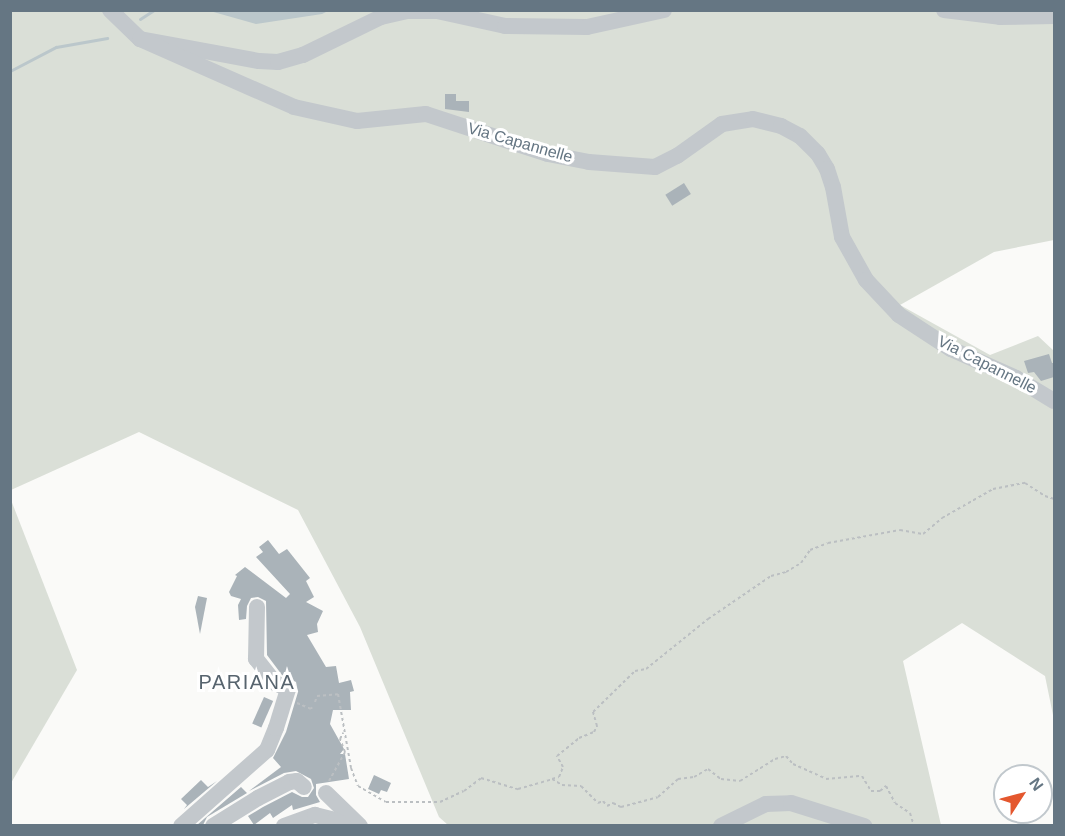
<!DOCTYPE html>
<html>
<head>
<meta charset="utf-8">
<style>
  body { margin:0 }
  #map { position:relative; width:1065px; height:836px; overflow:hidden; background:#fafaf8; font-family:Arial,sans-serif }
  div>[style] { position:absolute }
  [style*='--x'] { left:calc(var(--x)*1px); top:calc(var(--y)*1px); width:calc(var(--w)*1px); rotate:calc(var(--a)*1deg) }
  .green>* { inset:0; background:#dadfd7 }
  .water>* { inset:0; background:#bbc7cb }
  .stream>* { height:3px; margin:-1.5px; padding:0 1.5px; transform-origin:1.5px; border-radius:1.5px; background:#bbc7cb }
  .building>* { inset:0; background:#aab3b9; transform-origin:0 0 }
  .path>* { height:2px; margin-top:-1px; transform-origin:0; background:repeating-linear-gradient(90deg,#bbbfc2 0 3px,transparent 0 6px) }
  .minor>* { height:16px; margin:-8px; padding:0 8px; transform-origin:8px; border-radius:8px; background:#c3c8cc }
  span { translate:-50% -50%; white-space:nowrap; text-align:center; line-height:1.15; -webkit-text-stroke:6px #fff; paint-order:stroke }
  .street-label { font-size:16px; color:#657683 }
  .quarter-label { font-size:20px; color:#57646e; letter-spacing:1.5px }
  .frame { position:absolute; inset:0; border:12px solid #657683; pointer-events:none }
  .north { position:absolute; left:993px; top:764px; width:60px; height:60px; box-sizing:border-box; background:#fff; border:2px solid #c1c8cd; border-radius:50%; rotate:54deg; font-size:16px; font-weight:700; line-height:24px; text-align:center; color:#657683 }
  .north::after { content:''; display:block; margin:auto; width:21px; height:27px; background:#e4572e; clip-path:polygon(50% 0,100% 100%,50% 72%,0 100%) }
</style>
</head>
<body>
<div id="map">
  <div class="green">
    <div style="clip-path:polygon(10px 11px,1054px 11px,1054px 240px,994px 252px,900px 305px,990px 355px,1038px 336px,1054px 351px,1054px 720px,1045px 676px,962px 623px,903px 661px,941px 825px,448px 825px,439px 817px,360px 627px,298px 510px,139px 432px,11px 490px)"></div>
    <div style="clip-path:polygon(11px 500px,77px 670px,11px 783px,10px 783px)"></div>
  </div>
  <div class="water">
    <div style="clip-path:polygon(210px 11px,328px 11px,322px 14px,256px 24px)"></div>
  </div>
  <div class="stream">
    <div style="--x:140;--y:19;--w:17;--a:-33"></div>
    <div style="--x:10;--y:71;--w:52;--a:-27.6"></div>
    <div style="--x:56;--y:47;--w:52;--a:-10"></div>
  </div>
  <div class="building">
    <div style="clip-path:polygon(445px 94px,456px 94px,456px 101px,469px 101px,469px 112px,445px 109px)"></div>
    <div style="left:684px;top:183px;width:13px;height:22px;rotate:58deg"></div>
    <div style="clip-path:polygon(1049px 354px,1052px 363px,1054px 363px,1054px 377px,1041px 381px,1034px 372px,1028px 373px,1024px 361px)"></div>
    <div style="clip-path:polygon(268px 540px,279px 554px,287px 549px,310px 578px,306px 581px,314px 597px,306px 602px,323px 611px,317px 624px,318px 632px,307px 635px,326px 667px,336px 666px,339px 683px,351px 680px,354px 691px,350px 692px,351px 710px,333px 710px,330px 724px,344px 749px,340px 754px,345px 754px,349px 779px,316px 784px,316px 795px,320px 802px,293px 810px,292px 805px,273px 818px,270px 813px,254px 825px,248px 816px,263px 807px,292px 792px,302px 797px,308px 797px,314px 788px,311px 779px,296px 771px,284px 773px,249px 791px,281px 767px,273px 758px,286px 732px,298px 692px,296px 682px,282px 675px,267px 655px,266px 601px,258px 597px,251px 598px,247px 606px,246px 619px,239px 620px,238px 605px,241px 599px,231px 596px,229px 592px,237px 576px,235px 575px,245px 567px,286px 598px,290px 594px,256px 557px,263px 552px,259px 547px)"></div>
    <div style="clip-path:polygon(198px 596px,207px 598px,200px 634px,195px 607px)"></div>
    <div style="left:264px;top:697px;width:10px;height:29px;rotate:24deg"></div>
    <div style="clip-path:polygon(374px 775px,391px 783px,387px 792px,381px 790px,379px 794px,368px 789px)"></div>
    <div style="clip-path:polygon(201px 780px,208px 787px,217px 781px,184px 809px,187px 805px,181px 799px)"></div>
    <div style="clip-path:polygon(241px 787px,247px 793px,207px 817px,203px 825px,197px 825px)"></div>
  </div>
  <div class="path">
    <div style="--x:315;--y:702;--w:6;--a:-72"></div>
    <div style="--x:317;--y:696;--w:21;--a:-5"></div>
    <div style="--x:338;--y:694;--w:75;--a:80"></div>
    <div style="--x:351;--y:768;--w:19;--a:69"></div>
    <div style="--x:358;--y:786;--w:32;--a:30"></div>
    <div style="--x:386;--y:802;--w:54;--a:0"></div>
    <div style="--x:440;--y:802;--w:26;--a:-25"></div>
    <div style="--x:464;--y:791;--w:21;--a:-37"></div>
    <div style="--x:481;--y:778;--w:39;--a:17"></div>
    <div style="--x:518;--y:789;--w:35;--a:-16"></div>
    <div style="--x:552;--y:779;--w:7;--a:-16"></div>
    <div style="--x:559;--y:777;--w:11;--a:-68"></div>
    <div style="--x:563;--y:767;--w:13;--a:-119"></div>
    <div style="--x:557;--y:756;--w:28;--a:-39"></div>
    <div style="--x:579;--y:738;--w:16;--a:-22"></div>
    <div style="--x:594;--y:732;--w:7;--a:-63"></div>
    <div style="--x:597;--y:726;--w:15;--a:-106"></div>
    <div style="--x:593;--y:712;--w:59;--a:-44.3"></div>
    <div style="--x:635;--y:671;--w:11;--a:-10"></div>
    <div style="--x:646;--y:669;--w:80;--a:-38.9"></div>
    <div style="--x:708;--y:619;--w:76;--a:-34.3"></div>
    <div style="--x:771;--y:576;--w:16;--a:-15"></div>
    <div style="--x:786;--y:572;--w:17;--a:-31"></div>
    <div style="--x:801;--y:563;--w:16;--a:-55"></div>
    <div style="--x:810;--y:550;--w:19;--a:-21"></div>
    <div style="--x:828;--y:543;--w:73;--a:-10.2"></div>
    <div style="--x:900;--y:530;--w:23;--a:10"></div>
    <div style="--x:923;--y:534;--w:25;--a:-40"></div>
    <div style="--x:942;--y:518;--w:59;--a:-29.6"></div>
    <div style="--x:993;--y:489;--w:33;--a:-11"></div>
    <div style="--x:1025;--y:483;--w:24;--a:33"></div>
    <div style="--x:1045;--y:496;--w:9;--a:18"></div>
    <div style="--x:297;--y:703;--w:15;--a:23"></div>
    <div style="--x:311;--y:709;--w:2;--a:-63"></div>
    <div style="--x:552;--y:779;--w:12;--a:31"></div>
    <div style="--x:562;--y:785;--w:19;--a:3"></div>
    <div style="--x:581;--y:786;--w:24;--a:45"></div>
    <div style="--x:598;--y:803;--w:5;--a:-22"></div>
    <div style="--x:603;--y:801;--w:6;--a:51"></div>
    <div style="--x:607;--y:806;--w:7;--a:-27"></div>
    <div style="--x:613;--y:803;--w:9;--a:27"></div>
    <div style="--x:621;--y:807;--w:38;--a:-15"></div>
    <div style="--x:658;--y:797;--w:27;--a:-42"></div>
    <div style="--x:678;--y:779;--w:16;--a:-7"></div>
    <div style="--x:694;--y:777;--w:16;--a:-30"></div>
    <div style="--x:708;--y:769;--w:16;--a:38"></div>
    <div style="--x:721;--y:779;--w:19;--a:6"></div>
    <div style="--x:740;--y:781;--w:41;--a:-32.2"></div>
    <div style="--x:775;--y:759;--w:11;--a:-15"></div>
    <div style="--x:786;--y:756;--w:11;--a:49"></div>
    <div style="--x:793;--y:764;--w:36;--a:24"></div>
    <div style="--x:826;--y:779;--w:36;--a:-5"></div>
    <div style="--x:862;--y:776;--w:17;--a:59"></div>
    <div style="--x:871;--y:791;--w:9;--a:0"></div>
    <div style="--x:880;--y:791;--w:8;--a:-40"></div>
    <div style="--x:886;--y:786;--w:19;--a:62"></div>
    <div style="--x:895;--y:803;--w:18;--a:34"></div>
    <div style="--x:910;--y:813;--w:14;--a:73"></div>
    <div style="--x:329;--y:781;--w:33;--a:-61"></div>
    <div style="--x:345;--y:752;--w:14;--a:-111"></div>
    <div style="--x:340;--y:739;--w:7;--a:-63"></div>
  </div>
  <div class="minor">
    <div style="--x:110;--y:10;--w:42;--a:44"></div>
    <div style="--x:140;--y:39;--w:121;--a:10.5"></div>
    <div style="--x:259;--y:61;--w:19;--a:3"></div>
    <div style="--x:278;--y:62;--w:26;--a:-16"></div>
    <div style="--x:303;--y:55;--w:87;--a:-26"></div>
    <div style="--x:381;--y:17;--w:27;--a:-13"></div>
    <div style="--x:407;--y:11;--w:30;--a:0"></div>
    <div style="--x:437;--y:11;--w:70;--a:12.4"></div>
    <div style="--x:505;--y:26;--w:82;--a:0.7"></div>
    <div style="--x:587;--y:27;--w:79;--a:-12.4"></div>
    <div style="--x:944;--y:10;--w:56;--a:7.1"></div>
    <div style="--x:1000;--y:17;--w:54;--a:-1.1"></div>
    <div style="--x:140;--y:39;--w:168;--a:23.8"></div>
    <div style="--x:294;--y:107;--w:65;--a:12.5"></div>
    <div style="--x:357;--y:121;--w:69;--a:-5.8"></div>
    <div style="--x:426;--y:114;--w:128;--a:18.2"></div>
    <div style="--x:548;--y:154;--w:42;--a:11"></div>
    <div style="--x:589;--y:162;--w:66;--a:4.3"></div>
    <div style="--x:655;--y:167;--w:25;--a:-27"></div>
    <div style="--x:677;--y:156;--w:55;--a:-35.4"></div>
    <div style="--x:722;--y:124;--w:31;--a:-9"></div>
    <div style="--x:753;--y:119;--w:29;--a:14"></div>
    <div style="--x:781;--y:126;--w:21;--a:28"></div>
    <div style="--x:800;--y:136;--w:25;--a:45"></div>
    <div style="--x:818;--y:154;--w:17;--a:59"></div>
    <div style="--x:827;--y:169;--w:19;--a:72"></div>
    <div style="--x:833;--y:187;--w:51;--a:79.8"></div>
    <div style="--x:842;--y:237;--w:49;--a:60.8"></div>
    <div style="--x:866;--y:280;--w:48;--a:46.7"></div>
    <div style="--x:899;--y:315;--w:62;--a:33.2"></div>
    <div style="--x:951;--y:349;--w:71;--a:24"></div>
    <div style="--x:1016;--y:378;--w:44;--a:31.2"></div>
    <div style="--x:326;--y:793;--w:47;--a:44.1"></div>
    <div style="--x:181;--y:826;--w:115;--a:-41.5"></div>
    <div style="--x:267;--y:750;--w:24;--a:-68"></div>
    <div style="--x:276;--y:728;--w:41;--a:-72.9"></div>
    <div style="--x:288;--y:689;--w:14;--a:-155"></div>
    <div style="--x:275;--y:683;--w:31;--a:-128"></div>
    <div style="--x:256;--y:659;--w:52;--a:-88.9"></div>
    <div style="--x:213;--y:826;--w:53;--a:-31.9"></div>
    <div style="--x:258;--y:798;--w:35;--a:-27"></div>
    <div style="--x:289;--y:782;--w:8;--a:-7"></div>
    <div style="--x:297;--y:781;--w:9;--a:41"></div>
    <div style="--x:284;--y:826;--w:33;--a:-20"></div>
    <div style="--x:315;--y:815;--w:21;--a:14"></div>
    <div style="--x:335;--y:820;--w:11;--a:34"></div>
    <div style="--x:721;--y:826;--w:50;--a:-26.1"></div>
    <div style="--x:766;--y:804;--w:25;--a:-2"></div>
    <div style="--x:791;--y:803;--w:77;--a:17.5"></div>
  </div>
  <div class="street-label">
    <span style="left:520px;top:143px;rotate:16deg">Via Capannelle</span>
    <span style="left:987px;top:365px;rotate:27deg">Via Capannelle</span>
  </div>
  <div class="quarter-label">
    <span style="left:247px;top:682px">PARIANA</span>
  </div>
  <div class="frame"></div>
  <div class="north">N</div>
</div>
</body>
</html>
